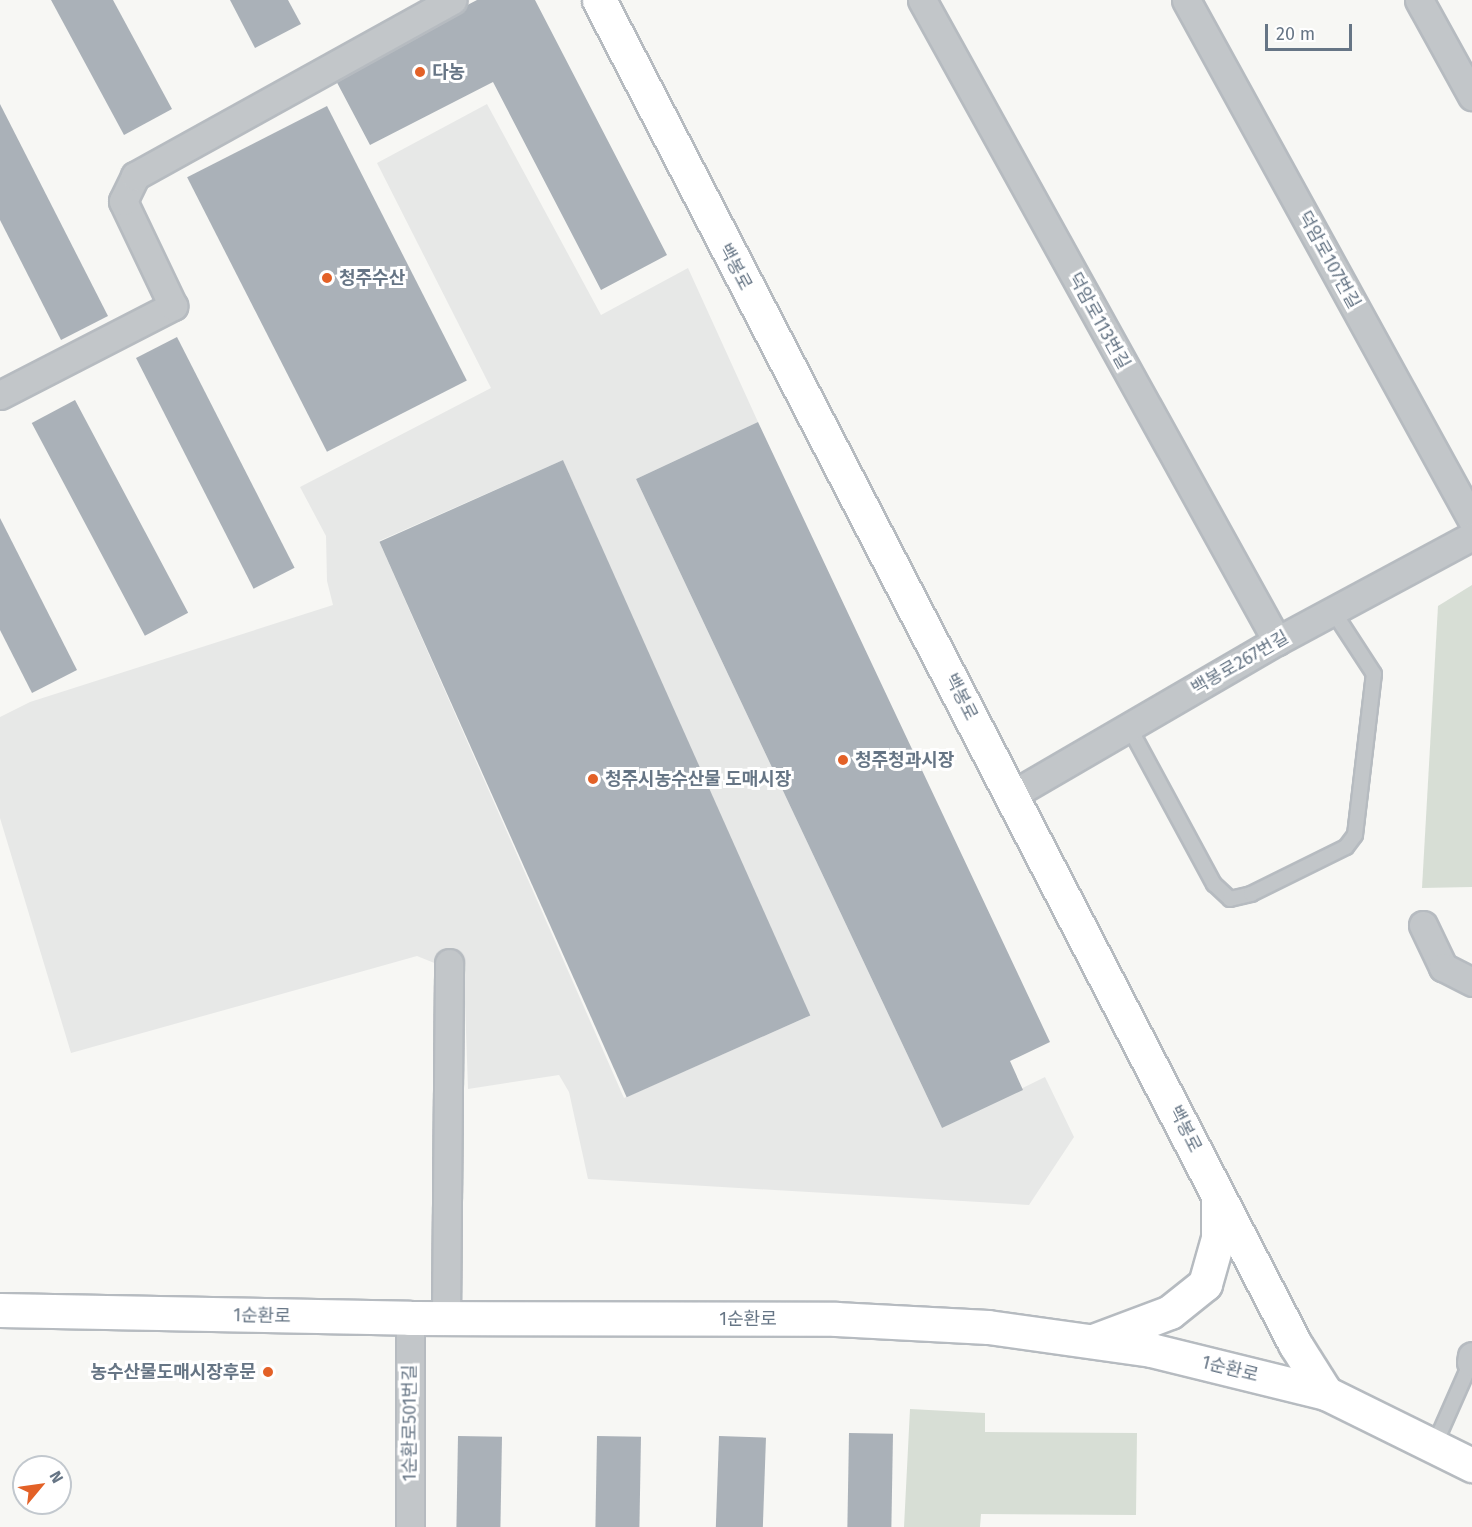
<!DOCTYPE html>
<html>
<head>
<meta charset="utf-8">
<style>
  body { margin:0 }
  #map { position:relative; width:1472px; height:1527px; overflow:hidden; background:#f7f7f4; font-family:"Fira Sans","Noto Sans KR",sans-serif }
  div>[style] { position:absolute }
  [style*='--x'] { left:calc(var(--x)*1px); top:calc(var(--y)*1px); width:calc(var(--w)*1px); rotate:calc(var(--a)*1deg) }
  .built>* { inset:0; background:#e7e8e7 }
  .green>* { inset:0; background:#d7ded5 }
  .building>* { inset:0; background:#aab1b8; transform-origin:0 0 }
  .roads { filter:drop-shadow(2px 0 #b6bbc0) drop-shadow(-2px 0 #b6bbc0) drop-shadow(0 2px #b6bbc0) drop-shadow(0 -2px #b6bbc0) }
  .lane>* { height:14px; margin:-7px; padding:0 7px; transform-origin:7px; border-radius:7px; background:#c2c6c9 }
  .street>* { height:27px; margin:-13.5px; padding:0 13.5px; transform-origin:13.5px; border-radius:13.5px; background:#c2c6c9 }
  .secondary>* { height:33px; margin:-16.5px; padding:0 16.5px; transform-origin:16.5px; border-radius:16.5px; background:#fff }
  .dots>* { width:16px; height:16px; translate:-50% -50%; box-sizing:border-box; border:3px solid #fff; border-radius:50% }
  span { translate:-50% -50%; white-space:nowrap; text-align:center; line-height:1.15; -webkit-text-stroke:6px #fff; paint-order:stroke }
  .poi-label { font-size:18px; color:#667585; font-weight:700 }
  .left { translate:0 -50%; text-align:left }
  .right { translate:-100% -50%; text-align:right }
  .street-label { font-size:18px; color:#667585 }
  .north { position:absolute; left:12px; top:1455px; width:60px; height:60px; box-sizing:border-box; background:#fff; border:2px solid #c2c8ce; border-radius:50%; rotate:61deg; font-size:16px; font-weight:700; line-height:24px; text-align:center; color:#667585 }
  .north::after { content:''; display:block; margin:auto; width:21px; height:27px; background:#e36127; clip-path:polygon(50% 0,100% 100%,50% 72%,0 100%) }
  .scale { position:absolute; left:1265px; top:24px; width:87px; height:27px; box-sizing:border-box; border:3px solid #667585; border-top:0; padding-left:8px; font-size:18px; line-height:21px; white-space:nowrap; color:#667585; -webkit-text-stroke:4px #fff; paint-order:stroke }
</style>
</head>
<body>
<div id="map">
  <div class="built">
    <div style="clip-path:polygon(evenodd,487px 104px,601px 315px,688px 268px,758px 422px,636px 479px,942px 1128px,1045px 1077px,1074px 1137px,1029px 1205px,588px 1179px,569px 1092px,559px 1075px,468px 1089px,464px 975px,417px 956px,71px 1053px,0 818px,0 717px,30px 702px,333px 605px,327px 581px,326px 536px,300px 487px,491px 388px,377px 163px,487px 104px,563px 460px,807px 1017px,624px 1098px,379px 541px,563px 460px)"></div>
  </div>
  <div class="green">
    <div style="clip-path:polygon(1472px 585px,1472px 887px,1422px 888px,1438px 606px)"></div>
    <div style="clip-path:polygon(910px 1409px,985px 1413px,985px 1432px,1137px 1433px,1136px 1515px,981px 1514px,980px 1527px,904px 1527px)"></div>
  </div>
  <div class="building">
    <div style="clip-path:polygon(51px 0,113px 0,172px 109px,124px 135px)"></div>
    <div style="clip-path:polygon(230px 0,288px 0,301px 24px,255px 48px)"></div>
    <div style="clip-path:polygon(477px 0,535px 0,667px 255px,601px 290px,493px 82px,370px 145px,333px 75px)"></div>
    <div style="clip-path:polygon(0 104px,108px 316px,61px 340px,0 220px)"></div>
    <div style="left:327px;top:106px;width:308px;height:157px;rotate:63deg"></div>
    <div style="left:177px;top:337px;width:259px;height:46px;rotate:63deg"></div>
    <div style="left:75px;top:400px;width:241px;height:49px;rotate:62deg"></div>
    <div style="clip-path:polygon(758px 422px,1050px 1042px,1010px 1061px,1023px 1090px,942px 1128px,636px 479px)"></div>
    <div style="left:563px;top:460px;width:608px;height:201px;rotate:66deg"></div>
    <div style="clip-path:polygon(0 518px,77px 670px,32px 693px,0 630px)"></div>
    <div style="left:849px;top:1433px;width:44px;height:94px;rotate:1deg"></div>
    <div style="left:458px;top:1436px;width:44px;height:91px;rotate:1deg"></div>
    <div style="left:597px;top:1436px;width:44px;height:91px;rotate:1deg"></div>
    <div style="left:719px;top:1436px;width:47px;height:91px;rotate:2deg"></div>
  </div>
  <div class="roads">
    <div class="lane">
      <div style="--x:1129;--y:727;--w:179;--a:61.6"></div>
      <div style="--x:1214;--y:884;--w:22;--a:43"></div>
      <div style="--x:1230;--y:899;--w:22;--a:-13"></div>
      <div style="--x:1251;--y:894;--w:106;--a:-26.3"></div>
      <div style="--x:1346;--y:847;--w:15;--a:-53"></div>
      <div style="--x:1355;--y:835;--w:162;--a:-83.3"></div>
      <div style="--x:1374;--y:674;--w:75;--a:-123.1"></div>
      <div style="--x:1434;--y:1446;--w:92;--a:-66.2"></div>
    </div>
    <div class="street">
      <div style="--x:922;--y:0;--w:733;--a:61.02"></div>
      <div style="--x:1186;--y:0;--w:593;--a:61.19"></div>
      <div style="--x:1419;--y:0;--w:110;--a:61.1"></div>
      <div style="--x:0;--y:395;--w:195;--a:-27.2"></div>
      <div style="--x:173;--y:306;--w:116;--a:-115.5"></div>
      <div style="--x:123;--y:201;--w:28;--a:-64"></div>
      <div style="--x:135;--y:176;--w:363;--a:-29"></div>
      <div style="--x:1012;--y:795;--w:306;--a:-30.2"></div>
      <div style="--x:1277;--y:641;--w:221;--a:-28.3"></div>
      <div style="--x:1423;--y:925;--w:47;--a:64.5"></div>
      <div style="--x:1443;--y:967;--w:33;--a:27"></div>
      <div style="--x:410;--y:1318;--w:209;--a:90"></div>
      <div style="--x:446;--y:1318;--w:355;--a:-89.5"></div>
      <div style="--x:1471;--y:1362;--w:6;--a:-81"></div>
    </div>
    <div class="secondary">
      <div style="--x:599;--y:0;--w:1514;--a:62.62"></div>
      <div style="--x:1295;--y:1344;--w:58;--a:57.7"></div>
      <div style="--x:0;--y:1310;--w:410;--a:1.1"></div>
      <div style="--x:410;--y:1318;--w:426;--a:0.1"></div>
      <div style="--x:836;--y:1319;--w:152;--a:3"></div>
      <div style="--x:988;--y:1327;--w:165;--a:8"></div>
      <div style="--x:1151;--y:1350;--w:180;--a:13.8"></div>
      <div style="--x:1326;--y:1393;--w:163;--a:26.3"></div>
      <div style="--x:1096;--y:1340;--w:79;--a:-20.7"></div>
      <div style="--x:1170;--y:1312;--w:45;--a:-38.7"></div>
      <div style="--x:1205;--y:1284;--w:48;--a:-74.2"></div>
      <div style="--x:1218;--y:1238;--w:40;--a:-90"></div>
    </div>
  </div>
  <div class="dots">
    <div style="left:420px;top:72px;background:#e36127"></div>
    <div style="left:327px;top:278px;background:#e36127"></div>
    <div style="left:843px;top:760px;background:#e36127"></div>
    <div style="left:593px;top:779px;background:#e36127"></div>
    <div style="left:268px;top:1372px;background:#e36127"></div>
  </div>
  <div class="poi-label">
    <span class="left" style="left:432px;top:72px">다농</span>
    <span class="left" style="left:339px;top:278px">청주수산</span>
    <span class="left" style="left:855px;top:760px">청주청과시장</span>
    <span class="left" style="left:605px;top:779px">청주시농수산물 도매시장</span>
    <span class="right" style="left:256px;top:1372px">농수산물도매시장후문</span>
  </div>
  <div class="street-label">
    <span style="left:1329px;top:260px;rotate:61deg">덕암로107번길</span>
    <span style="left:735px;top:267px;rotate:62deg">백봉로</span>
    <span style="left:1099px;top:321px;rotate:61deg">덕암로113번길</span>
    <span style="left:1240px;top:663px;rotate:-30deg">백봉로267번길</span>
    <span style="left:961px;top:697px;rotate:63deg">백봉로</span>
    <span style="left:1185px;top:1129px;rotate:63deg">백봉로</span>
    <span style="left:262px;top:1316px;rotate:1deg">1순환로</span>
    <span style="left:748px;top:1319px">1순환로</span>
    <span style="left:1230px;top:1369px;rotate:14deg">1순환로</span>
    <span style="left:410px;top:1423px;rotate:-90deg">1순환로501번길</span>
  </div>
  <div class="north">N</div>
  <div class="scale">20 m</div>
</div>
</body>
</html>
